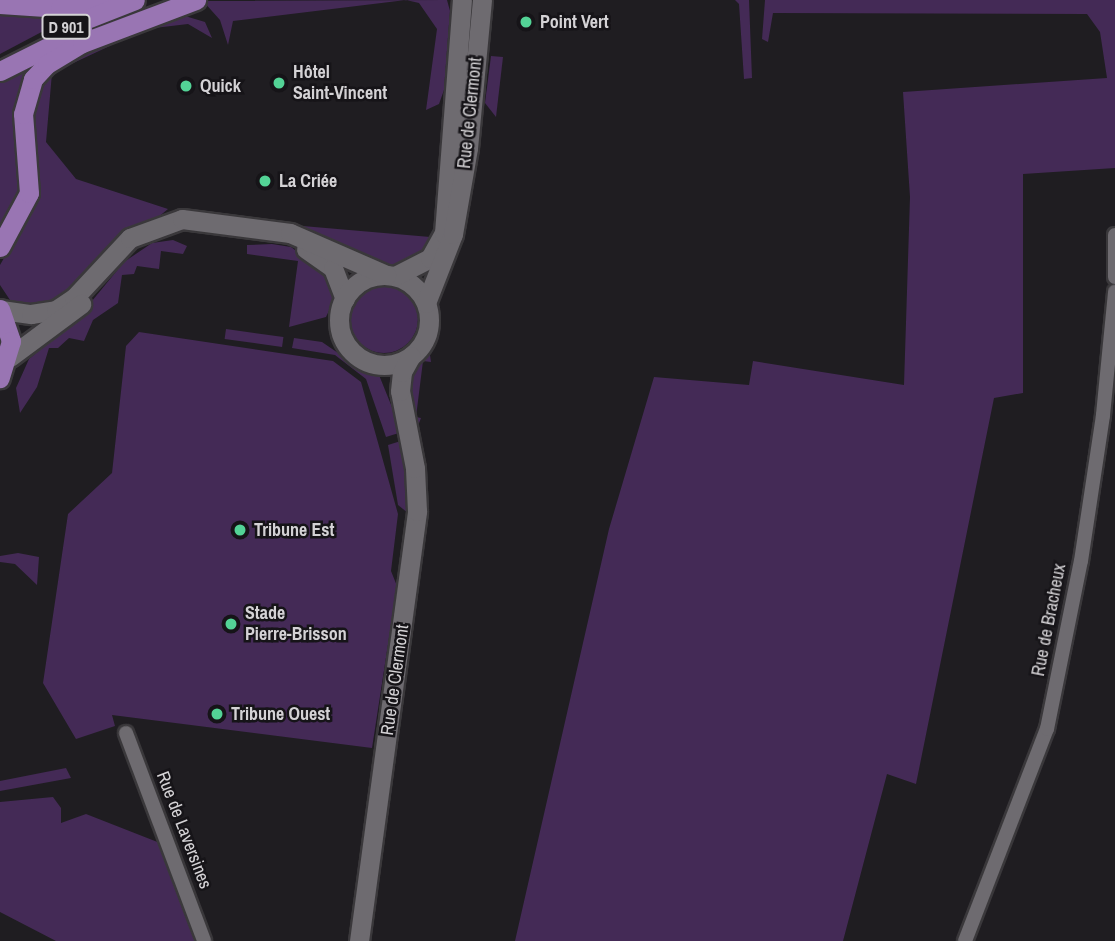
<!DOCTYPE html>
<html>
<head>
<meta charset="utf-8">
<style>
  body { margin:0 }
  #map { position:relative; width:1115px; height:941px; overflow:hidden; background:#1f1d21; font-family:"Archivo Narrow",sans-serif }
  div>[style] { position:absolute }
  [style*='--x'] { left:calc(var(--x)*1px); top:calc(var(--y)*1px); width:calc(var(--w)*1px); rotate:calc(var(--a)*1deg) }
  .green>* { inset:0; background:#442a56; transform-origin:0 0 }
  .round { border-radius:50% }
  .roads { filter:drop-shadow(2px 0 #3a383b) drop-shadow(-2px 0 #3a383b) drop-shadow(0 2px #3a383b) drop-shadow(0 -2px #3a383b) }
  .minor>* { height:14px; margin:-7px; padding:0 7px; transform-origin:7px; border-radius:7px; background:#6e6b70 }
  .secondary>* { height:19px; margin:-9.5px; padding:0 9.5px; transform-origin:9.5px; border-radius:9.5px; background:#6e6b70 }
  .secondary>.ring { margin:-9.5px; padding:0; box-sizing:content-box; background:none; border:19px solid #6e6b70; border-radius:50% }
  .primary>* { height:19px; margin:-9.5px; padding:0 9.5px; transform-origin:9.5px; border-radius:9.5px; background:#9975b3 }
  .dots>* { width:19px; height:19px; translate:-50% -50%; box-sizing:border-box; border:4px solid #161418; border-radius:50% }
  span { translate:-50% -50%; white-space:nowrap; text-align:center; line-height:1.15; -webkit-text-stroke:5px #161418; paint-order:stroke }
  .shield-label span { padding:2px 5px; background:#161418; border:2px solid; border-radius:5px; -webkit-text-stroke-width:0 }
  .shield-label { font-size:16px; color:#d4d2d5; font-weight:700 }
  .poi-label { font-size:18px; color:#d4d2d5; font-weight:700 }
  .left { translate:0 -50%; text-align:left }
  .street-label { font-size:18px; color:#d4d2d5 }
</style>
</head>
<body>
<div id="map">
  <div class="green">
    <div style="clip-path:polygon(406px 0,233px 21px,228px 45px,220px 20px,203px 1px,447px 0,450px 11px,444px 90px,439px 104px,426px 110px,437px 29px,419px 3px)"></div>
    <div style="clip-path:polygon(735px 0,749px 0,752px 78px,744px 79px,739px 4px)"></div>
    <div style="clip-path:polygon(765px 0,1115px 0,1115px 168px,1023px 174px,1023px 393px,994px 398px,916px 784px,887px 774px,843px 941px,515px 941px,609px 529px,654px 377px,749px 385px,753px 361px,904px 385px,910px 197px,903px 92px,1107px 78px,1100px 32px,1087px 14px,773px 13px,768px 42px,762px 39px)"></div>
    <div style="clip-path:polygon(0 8px,67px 11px,68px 18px,0 54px)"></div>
    <div style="clip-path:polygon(185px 16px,205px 22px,212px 38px,188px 24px,146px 29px,52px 73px,46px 142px,76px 179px,168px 209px,52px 305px,14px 306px,0 285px,0 265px,27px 218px,38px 176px,29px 124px,30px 98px,52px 65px,148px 21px)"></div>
    <div style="clip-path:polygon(491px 56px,503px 57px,496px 117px,485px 103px)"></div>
    <div style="clip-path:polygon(33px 60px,41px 63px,25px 83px,25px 186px,0 236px,0 80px)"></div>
    <div style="clip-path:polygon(291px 225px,442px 238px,424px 257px,394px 267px,375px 263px)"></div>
    <div style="clip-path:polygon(173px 240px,187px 246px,183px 254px,161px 251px,159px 269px,137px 266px,134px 274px,122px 275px,118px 303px,93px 320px,84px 341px,69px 338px,58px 348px,49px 348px,37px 387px,20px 413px,16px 388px,29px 359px,78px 318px,124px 262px,152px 243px)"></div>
    <div style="clip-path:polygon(272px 244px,291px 247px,322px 270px,334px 300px,326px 317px,289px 327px,298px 261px,247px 254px,247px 245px)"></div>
    <div class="round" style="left:350px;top:285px;width:68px;height:68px"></div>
    <div style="left:226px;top:329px;width:58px;height:10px;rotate:8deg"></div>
    <div style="clip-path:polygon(139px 332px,333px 361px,361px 382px,398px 514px,391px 571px,397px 586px,372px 748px,112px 715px,115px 726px,76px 739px,43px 683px,68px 514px,112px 473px,126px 346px)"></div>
    <div style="clip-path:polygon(294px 338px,322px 342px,360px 368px,379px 375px,402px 432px,386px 437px,366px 379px,335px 355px,292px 348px)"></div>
    <div style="clip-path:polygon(429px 348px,431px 362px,423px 361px,416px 417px,421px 418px,416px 431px,407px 400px,412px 362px)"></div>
    <div style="clip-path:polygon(404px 440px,408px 513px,398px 505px,388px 445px)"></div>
    <div style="clip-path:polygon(18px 553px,39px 557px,37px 585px,15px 564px,0 562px,0 556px)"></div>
    <div style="clip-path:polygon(66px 768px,71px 778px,0 791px,0 781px)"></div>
    <div style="clip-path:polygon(53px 797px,61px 808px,61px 823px,86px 814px,160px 843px,198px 941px,56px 941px,0 912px,0 802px)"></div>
  </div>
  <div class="roads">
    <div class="minor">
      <div style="--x:1115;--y:235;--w:42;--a:90"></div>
      <div style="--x:126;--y:733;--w:222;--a:69.4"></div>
      <div style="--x:965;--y:941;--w:227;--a:-68.9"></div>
      <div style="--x:1047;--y:729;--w:171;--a:-78.6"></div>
      <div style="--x:1081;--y:561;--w:148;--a:-81.4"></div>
      <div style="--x:1103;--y:415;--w:124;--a:-84.4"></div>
    </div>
    <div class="secondary">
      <div style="--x:306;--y:249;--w:33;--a:35"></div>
      <div style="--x:333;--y:268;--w:33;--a:69"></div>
      <div class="ring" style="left:339px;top:275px;width:71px;height:71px"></div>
      <div style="--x:395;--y:276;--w:39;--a:-27"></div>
      <div style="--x:430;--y:258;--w:29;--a:-61"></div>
      <div style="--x:444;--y:233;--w:234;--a:-85.6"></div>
      <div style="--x:426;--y:303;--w:74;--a:-68.6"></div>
      <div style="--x:453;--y:234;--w:87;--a:-80.1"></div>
      <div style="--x:468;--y:148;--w:149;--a:-84.6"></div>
      <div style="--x:1;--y:310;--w:30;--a:8"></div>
      <div style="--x:31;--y:314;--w:25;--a:-9"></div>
      <div style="--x:56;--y:310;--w:22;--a:-34"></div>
      <div style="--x:74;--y:298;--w:82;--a:-47"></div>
      <div style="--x:130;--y:238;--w:55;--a:-20.1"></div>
      <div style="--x:182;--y:219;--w:109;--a:7.4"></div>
      <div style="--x:290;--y:233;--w:105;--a:23.6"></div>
      <div style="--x:10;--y:357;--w:89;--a:-36.7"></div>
      <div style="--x:359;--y:941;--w:434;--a:-82.3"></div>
      <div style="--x:417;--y:511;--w:43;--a:-92.7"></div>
      <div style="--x:415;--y:468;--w:78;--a:-101"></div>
      <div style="--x:400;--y:391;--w:19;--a:-84"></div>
      <div style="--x:402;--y:372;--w:18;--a:-61"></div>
    </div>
    <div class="primary">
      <div style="--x:0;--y:4;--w:60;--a:3.8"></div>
      <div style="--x:60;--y:8;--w:48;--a:-9.7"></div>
      <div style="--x:64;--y:28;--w:76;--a:-21.5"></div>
      <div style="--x:0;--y:71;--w:92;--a:-26.6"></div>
      <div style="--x:0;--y:247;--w:61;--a:-61.8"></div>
      <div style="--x:29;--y:193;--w:79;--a:-94.3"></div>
      <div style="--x:23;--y:114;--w:36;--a:-74"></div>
      <div style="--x:33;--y:79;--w:21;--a:-47"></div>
      <div style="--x:47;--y:64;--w:41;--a:-31"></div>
      <div style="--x:82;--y:43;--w:122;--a:-20.7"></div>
      <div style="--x:0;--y:309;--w:34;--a:71"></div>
      <div style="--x:11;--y:341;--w:39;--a:107"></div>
    </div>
  </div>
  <div class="dots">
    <div style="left:526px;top:22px;background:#53d396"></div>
    <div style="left:279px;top:83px;background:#53d396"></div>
    <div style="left:186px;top:86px;background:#53d396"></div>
    <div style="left:265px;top:181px;background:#53d396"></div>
    <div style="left:240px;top:530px;background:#53d396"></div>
    <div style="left:231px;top:624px;background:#53d396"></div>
    <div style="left:217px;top:714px;background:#53d396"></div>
  </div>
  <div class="shield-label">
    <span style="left:66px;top:27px">D 901</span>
  </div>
  <div class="poi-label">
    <span class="left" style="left:540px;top:22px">Point Vert</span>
    <span class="left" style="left:293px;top:83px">Hôtel<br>Saint-Vincent</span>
    <span class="left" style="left:200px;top:86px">Quick</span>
    <span class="left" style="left:279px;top:181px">La Criée</span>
    <span class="left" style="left:254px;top:530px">Tribune Est</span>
    <span class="left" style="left:245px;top:624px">Stade<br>Pierre-Brisson</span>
    <span class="left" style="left:231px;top:714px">Tribune Ouest</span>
  </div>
  <div class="street-label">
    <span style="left:470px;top:113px;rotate:-84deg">Rue de Clermont</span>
    <span style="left:1049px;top:620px;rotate:-79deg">Rue de Bracheux</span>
    <span style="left:395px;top:680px;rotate:-82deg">Rue de Clermont</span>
    <span style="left:184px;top:830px;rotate:69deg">Rue de Laversines</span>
  </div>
</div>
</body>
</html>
